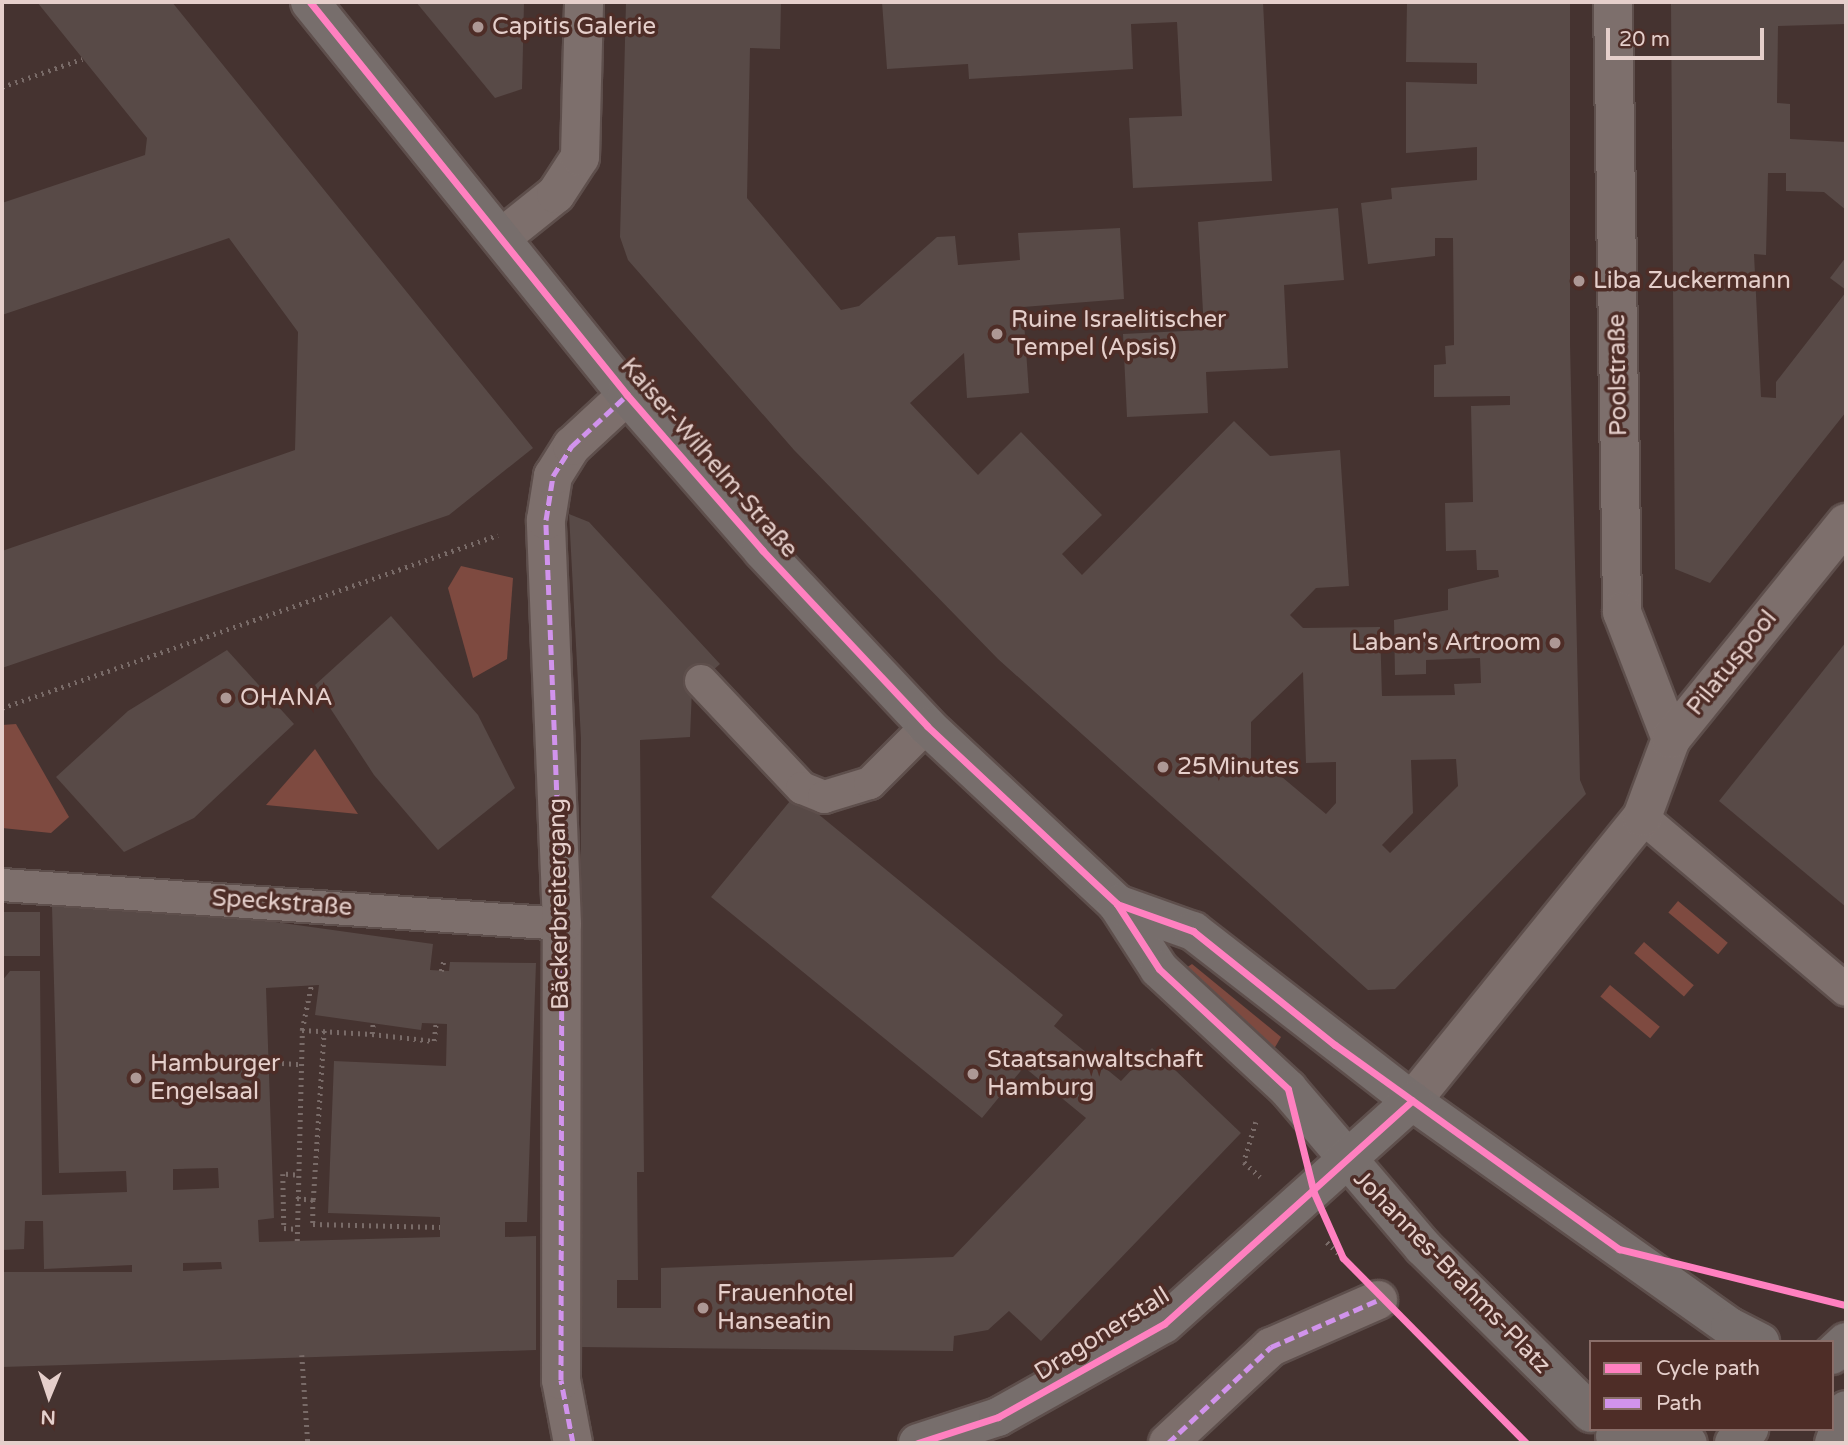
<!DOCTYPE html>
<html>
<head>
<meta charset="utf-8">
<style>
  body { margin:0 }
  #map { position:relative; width:1848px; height:1445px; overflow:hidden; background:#453330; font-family:"Varela Round",sans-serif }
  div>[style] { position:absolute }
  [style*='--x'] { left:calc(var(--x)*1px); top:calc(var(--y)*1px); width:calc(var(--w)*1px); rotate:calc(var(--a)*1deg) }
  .green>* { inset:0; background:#7e4a40; transform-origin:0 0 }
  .building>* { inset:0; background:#584a47; transform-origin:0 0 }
  .path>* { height:4.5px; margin-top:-2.25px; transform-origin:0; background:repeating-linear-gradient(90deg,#796b68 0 2px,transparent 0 7px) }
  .roads { filter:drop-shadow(2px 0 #5e4f4c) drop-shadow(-2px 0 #5e4f4c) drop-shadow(0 2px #5e4f4c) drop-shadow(0 -2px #5e4f4c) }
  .lane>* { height:32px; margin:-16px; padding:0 16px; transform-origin:16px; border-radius:16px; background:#7d6f6c }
  .street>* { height:38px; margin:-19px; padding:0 19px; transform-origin:19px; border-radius:19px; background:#7d6f6c }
  .secondary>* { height:38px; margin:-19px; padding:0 19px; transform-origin:19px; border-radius:19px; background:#776e6c }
  .quiet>* { height:5px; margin-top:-2.5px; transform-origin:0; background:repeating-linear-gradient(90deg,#d193ec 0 10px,transparent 0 15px) }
  .cycleway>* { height:7px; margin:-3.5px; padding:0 3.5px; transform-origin:3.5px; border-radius:3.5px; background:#ff80c0 }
  .dots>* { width:19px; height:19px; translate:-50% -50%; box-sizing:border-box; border:4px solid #4e2d27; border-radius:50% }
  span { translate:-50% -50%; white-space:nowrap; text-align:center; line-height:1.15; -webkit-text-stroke:7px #4e2d27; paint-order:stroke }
  .poi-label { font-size:24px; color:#e5cfcb }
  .left { translate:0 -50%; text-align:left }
  .right { translate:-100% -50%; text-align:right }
  .street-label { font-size:24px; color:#e5cfcb }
  .frame { position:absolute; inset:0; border:4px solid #e5cfcb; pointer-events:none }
  .legend { position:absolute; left:1589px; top:1340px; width:245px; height:91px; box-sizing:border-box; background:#4e2d27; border:2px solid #8a6e69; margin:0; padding:9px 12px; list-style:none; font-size:21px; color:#e5cfcb }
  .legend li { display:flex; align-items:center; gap:14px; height:35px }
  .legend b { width:35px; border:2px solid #8a6e69 }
  .north { position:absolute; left:14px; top:1361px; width:70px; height:70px; -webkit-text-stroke:5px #4e2d27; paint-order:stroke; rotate:182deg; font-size:19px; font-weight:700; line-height:28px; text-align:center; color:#e5cfcb }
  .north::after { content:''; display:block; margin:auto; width:24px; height:32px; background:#e5cfcb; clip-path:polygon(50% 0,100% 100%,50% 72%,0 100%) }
  .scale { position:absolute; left:1606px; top:28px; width:158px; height:32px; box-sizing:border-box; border:4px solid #e5cfcb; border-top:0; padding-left:9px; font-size:21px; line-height:24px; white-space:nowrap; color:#e5cfcb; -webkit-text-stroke:5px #4e2d27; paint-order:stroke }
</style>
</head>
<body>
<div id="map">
  <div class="green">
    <div style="clip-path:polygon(461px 566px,513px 578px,507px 659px,473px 678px,448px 588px)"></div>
    <div style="clip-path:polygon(16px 724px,69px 817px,51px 833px,2px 828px,2px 725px)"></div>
    <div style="clip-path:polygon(315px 749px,358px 814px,266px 805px)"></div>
    <div style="left:1678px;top:901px;width:65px;height:15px;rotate:40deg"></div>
    <div style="left:1644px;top:942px;width:66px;height:15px;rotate:41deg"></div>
    <div style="clip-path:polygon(1192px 964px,1281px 1037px,1271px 1054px,1183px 970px)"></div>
    <div style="left:1610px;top:985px;width:65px;height:15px;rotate:40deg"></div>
  </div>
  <div class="building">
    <div style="clip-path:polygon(37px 2px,172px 2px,533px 448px,449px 515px,2px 668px,2px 551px,295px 450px,298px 332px,229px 238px,2px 315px,2px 203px,145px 155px,147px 138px)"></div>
    <div style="clip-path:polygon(416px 2px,524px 2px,522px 89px,495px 98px)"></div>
    <div style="clip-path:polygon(evenodd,626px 2px,781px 2px,780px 49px,750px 48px,747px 198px,841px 310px,859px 306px,937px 237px,955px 236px,958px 265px,1020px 260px,1018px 233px,1120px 228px,1124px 299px,1023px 307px,1029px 393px,967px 398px,964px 353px,910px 403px,978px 475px,1021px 432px,1102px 515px,1062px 554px,1082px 575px,1234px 421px,1270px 456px,1340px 450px,1349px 586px,1316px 588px,1290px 615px,1303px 628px,1380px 627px,1382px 696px,1455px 695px,1454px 684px,1481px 683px,1480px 658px,1426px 660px,1426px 674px,1395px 675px,1394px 620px,1448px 610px,1448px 589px,1499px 577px,1498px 570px,1477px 570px,1476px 550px,1446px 551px,1445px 503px,1473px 502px,1471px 406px,1510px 405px,1510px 396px,1434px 397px,1434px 365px,1446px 364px,1445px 346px,1454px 345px,1453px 238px,1435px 238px,1435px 256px,1368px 264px,1361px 203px,1392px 199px,1391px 188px,1477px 180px,1477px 147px,1406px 153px,1406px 82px,1477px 84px,1477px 63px,1406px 62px,1407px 2px,1570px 2px,1570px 344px,1580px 780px,1586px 794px,1395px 989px,1368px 990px,998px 659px,794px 450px,628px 260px,620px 237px,626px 2px,1303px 672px,1306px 763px,1336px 762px,1336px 803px,1326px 814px,1270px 767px,1251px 766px,1251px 722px,1303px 672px,626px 2px,1456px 759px,1458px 786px,1390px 853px,1382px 845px,1413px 813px,1411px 760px,1456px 759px)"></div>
    <div style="clip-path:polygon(882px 2px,1263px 2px,1272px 181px,1133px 188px,1129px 118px,1182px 116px,1177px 22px,1131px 24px,1133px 69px,969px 79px,968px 64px,887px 69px)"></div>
    <div style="clip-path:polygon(1671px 2px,1846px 2px,1846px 24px,1778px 26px,1777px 103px,1790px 104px,1790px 139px,1846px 142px,1846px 210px,1824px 192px,1786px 191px,1786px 173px,1768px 173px,1766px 255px,1754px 254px,1761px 397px,1776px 398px,1776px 382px,1846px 292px,1846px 412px,1710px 583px,1675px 569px)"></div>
    <div style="clip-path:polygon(1338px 208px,1344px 280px,1284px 285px,1288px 368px,1206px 372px,1208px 413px,1127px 417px,1123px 334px,1204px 330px,1198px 222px)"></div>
    <div style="clip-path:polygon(1846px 257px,1846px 290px,1830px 278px)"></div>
    <div style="clip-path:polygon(569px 514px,589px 522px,720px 664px,692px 689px,690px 737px,640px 740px,644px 1172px,637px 1172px,638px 1280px,617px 1280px,617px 1308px,661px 1308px,661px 1268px,953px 1257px,1086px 1118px,1024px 1067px,982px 1118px,711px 897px,795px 795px,1063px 1015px,1054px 1026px,1121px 1081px,1152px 1048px,1241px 1133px,1041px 1341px,1009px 1311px,988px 1330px,954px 1336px,953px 1351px,580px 1347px,581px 739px)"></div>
    <div style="clip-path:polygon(391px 616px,478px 715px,515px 788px,438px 850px,374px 775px,315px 685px)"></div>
    <div style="clip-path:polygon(1846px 642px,1846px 907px,1719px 801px)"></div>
    <div style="clip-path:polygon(227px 650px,294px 724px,194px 818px,124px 852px,56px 777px,128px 711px)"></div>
    <div style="clip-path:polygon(evenodd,52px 906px,211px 913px,433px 944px,430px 970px,449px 971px,450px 962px,536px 963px,527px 1222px,505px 1222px,505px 1237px,536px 1236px,536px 1350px,2px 1367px,2px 1272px,132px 1272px,132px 1265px,44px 1269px,43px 1221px,25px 1221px,24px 1249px,2px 1250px,2px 981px,10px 971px,40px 971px,42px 1195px,127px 1192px,126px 1171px,59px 1173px,52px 906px,319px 985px,315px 1015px,421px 1030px,422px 1023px,447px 1024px,446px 1066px,334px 1061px,328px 1213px,440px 1217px,440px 1237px,259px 1242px,258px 1220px,274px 1218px,266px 988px,319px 985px,52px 906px,218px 1168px,219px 1188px,173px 1190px,173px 1169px,218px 1168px,52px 906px,221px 1262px,222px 1269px,183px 1271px,183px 1263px,221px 1262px)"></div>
    <div style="left:2px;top:912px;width:38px;height:44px"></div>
  </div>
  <div class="path">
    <div style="--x:2;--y:87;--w:85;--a:-19.3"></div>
    <div style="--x:2;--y:708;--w:525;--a:-19.23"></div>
    <div style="--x:441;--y:971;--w:11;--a:-75"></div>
    <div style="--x:302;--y:1030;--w:45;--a:-78.4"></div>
    <div style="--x:372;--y:1034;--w:62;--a:6.4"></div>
    <div style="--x:434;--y:1041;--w:18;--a:-84"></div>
    <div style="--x:268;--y:1062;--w:32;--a:4"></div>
    <div style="--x:1256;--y:1122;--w:42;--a:106.7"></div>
    <div style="--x:1244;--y:1162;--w:22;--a:43"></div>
    <div style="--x:295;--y:1175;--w:12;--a:-175"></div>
    <div style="--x:283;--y:1174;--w:54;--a:88.9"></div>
    <div style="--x:284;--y:1228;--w:13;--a:4"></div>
    <div style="--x:297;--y:1198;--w:16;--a:7"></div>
    <div style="--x:313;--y:1200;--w:170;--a:-86.3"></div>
    <div style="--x:313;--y:1200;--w:24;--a:90"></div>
    <div style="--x:313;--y:1224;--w:127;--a:1.4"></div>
    <div style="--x:297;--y:1241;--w:211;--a:-88.6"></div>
    <div style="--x:302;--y:1030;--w:70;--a:3.3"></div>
    <div style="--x:372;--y:1034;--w:11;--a:-85"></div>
    <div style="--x:1327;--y:1242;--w:23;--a:45"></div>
    <div style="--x:302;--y:1355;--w:88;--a:86.1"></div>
  </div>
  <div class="roads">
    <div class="lane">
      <div style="--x:701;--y:681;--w:147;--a:46.7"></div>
      <div style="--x:802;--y:788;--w:24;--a:22"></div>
      <div style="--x:824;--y:797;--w:48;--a:-16.9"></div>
      <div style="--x:870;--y:783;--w:81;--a:-45"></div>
      <div style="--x:1642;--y:817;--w:267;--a:40.3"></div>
      <div style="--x:2;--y:885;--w:561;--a:3.98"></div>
    </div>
    <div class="street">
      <div style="--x:1613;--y:2;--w:610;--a:89.15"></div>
      <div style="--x:1622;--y:612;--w:136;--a:68.9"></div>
      <div style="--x:501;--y:238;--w:70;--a:-38.7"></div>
      <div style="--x:556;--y:194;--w:44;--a:-57"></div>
      <div style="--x:580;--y:157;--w:155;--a:-88.5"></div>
      <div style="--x:1412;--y:1101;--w:365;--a:-51"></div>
      <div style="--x:1642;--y:817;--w:83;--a:-69.6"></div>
      <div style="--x:1671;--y:739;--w:278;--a:-51"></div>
      <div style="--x:573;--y:1443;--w:64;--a:-100.8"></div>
      <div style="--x:561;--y:1380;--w:456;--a:-89.9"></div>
      <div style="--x:562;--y:924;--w:404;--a:-92.3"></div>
      <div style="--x:546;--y:520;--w:45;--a:-81"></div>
      <div style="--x:553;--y:476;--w:36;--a:-58"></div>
      <div style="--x:572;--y:446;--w:75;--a:-42.8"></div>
      <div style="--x:1168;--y:1443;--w:141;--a:-43"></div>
      <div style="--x:1271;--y:1347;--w:117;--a:-23.7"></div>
    </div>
    <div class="secondary">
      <div style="--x:310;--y:2;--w:505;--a:51.11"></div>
      <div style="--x:627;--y:395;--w:206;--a:48.9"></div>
      <div style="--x:762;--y:550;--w:241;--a:46.8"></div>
      <div style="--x:927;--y:726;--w:260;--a:43.1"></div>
      <div style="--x:1117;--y:904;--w:77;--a:57.1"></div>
      <div style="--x:1159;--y:969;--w:176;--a:42.9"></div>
      <div style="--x:1288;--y:1089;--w:208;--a:49.5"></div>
      <div style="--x:1423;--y:1247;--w:236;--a:44.7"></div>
      <div style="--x:1117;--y:904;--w:81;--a:19.6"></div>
      <div style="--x:1193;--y:931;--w:277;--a:37.8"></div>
      <div style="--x:1412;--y:1101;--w:390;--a:35.4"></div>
      <div style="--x:1730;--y:1327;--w:34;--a:27"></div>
      <div style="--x:1832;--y:1355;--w:19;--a:-43"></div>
      <div style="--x:1615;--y:1436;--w:73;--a:5.5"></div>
      <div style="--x:918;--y:1443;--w:84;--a:-18"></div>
      <div style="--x:998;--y:1417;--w:190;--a:-29.3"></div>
      <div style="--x:1164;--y:1324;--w:334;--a:-42"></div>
      <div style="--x:1734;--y:1443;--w:21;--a:-43"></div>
      <div style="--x:1834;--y:1443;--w:35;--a:-70"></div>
    </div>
  </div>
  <div class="quiet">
    <div style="--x:573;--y:1443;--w:64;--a:-100.8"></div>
    <div style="--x:561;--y:1380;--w:456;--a:-89.9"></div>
    <div style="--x:562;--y:924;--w:404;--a:-92.3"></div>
    <div style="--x:546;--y:520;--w:45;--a:-81"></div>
    <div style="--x:553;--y:476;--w:36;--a:-58"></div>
    <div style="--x:572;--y:446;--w:75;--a:-42.8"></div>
    <div style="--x:1168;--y:1443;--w:141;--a:-43"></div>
    <div style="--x:1271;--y:1347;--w:117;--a:-23.7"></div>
  </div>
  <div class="cycleway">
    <div style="--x:310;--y:2;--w:505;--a:51.11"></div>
    <div style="--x:627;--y:395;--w:206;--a:48.9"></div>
    <div style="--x:762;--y:550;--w:241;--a:46.8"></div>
    <div style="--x:927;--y:726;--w:260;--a:43.1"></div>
    <div style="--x:1117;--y:904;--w:77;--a:57.1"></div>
    <div style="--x:1159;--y:969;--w:176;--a:42.9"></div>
    <div style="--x:1288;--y:1089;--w:107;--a:76"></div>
    <div style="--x:1314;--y:1193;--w:71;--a:66"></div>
    <div style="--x:1343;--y:1258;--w:260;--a:45.3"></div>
    <div style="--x:1117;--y:904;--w:81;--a:19.6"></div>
    <div style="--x:1193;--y:931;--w:182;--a:38.8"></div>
    <div style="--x:1335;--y:1045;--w:350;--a:35.7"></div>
    <div style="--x:1619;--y:1249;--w:234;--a:13.9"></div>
    <div style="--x:918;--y:1443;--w:84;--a:-18"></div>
    <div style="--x:998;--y:1417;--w:190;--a:-29.3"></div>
    <div style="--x:1164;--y:1324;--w:334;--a:-42"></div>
  </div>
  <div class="dots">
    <div style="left:478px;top:27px;background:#ad9895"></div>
    <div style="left:1579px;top:281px;background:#ad9895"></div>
    <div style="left:997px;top:334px;background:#ad9895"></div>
    <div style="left:1555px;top:643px;background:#ad9895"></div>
    <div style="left:226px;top:698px;background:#ad9895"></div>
    <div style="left:1163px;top:767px;background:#ad9895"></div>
    <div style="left:973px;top:1074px;background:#ad9895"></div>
    <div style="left:136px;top:1078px;background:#ad9895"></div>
    <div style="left:703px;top:1308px;background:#ad9895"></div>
  </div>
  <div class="poi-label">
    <span class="left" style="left:492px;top:27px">Capitis Galerie</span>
    <span class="left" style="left:1593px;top:281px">Liba Zuckermann</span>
    <span class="left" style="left:1011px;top:334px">Ruine Israelitischer<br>Tempel (Apsis)</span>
    <span class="right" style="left:1541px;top:643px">Laban's Artroom</span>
    <span class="left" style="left:240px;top:698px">OHANA</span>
    <span class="left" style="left:1177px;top:767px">25Minutes</span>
    <span class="left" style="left:987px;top:1074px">Staatsanwaltschaft<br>Hamburg</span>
    <span class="left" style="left:150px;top:1078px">Hamburger<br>Engelsaal</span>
    <span class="left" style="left:717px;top:1308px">Frauenhotel<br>Hanseatin</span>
  </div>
  <div class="street-label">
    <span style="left:1618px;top:375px;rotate:-91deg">Poolstraße</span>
    <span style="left:709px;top:458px;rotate:49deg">Kaiser-Wilhelm-Straße</span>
    <span style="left:1732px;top:663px;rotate:-51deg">Pilatuspool</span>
    <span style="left:282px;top:903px;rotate:4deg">Speckstraße</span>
    <span style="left:559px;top:904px;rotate:-91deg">Bäckerbreitergang</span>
    <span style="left:1452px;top:1272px;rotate:46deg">Johannes-Brahms-Platz</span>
    <span style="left:1102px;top:1334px;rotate:-32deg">Dragonerstall</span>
  </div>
  <div class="frame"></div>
  <ul class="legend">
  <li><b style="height:9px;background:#ff80c0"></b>Cycle path</li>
  <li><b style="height:9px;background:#d193ec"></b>Path</li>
  </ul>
  <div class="north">N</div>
  <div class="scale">20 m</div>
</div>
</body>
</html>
